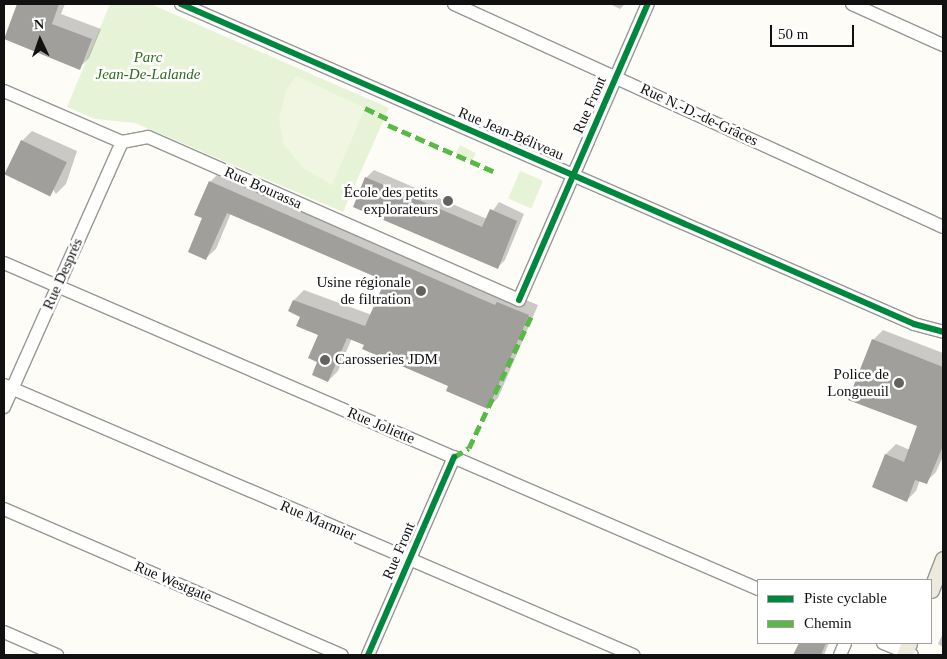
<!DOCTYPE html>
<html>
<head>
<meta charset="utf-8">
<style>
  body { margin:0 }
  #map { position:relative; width:947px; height:659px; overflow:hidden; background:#fdfcf7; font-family:Georgia,serif }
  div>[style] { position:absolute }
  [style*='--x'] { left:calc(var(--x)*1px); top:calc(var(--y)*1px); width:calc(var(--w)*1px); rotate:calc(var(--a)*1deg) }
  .green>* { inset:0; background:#e7f3d7; transform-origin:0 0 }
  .pitch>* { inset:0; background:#f0f6e1 }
  .shadow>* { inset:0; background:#0003 }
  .building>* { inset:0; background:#a19f9c; transform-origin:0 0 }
  .roads { filter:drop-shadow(1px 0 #979795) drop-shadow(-1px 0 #979795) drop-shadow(0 1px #979795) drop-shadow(0 -1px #979795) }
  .minor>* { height:12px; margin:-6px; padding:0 6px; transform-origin:6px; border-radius:6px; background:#fffffe }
  .major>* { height:15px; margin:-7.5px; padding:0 7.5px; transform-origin:7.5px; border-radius:7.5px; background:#ede9dc }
  .quiet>* { height:5px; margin-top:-2.5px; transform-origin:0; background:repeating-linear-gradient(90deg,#58b947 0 10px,transparent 0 15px) }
  .cycleway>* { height:6px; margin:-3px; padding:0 3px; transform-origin:3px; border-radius:3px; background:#00873e }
  .dots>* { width:14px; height:14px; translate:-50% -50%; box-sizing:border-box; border:2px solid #fff; border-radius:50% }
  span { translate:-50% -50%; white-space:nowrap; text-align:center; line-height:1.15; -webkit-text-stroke:5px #fff; paint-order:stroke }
  .park-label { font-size:15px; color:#2f6b1f; font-style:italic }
  .street-label { font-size:15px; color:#111 }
  .poi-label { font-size:15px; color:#111 }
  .right { translate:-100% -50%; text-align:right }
  .left { translate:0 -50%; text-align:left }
  .frame { position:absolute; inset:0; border:5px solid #111; pointer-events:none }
  .legend { position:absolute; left:757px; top:579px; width:175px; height:65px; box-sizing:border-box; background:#fff; border:1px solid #a0a0a0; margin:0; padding:6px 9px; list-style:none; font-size:15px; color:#111 }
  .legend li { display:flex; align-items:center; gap:10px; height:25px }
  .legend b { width:25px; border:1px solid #a0a0a0 }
  .north { position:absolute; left:15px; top:15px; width:50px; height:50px; -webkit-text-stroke:4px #fff; paint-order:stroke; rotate:357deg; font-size:14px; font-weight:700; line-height:20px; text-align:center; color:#111 }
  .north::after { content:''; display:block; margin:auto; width:18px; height:22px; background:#111; clip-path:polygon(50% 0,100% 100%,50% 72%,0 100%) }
  .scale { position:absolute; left:770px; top:25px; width:84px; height:22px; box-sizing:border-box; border:2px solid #111; border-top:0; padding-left:6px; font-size:15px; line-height:18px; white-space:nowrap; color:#111; -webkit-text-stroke:4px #fff; paint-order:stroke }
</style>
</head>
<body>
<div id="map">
  <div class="green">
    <div style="clip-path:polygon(110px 4px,151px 4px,389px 108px,343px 212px,135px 123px,95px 119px,67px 107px)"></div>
    <div style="left:460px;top:145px;width:18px;height:10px;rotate:27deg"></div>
    <div style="left:520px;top:171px;width:25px;height:30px;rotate:23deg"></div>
  </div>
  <div class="pitch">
    <div style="clip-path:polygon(296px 76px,365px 108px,332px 185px,303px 168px,283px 143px,279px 119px,286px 90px)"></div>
  </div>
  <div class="shadow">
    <div style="clip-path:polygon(19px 4px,65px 4px,61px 14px,101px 29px,89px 58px,79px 68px,5px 38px)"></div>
    <div style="clip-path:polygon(610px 4px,625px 4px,620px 9px)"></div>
    <div style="clip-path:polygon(32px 131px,77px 151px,66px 184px,56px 194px,22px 141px)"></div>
    <div style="clip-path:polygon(374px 170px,487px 219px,499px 202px,524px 214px,505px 260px,498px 267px,366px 178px)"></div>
    <div style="clip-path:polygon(220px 172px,538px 305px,498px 398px,488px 408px,449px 385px,352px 338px,338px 371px,328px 381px,319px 361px,320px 334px,294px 300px,304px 290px,372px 315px,387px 281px,231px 213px,216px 249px,206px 258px,204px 218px,210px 182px)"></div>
    <div style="clip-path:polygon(883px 330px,943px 353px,943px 456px,936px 472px,926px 482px,920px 480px,916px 491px,906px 501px,873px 487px,886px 454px,896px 444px,910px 450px,918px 426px,873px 340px)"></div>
    <div style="clip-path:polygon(943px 633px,943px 647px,938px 644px)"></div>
    <div style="clip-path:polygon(800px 643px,829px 643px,824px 655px,795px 655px)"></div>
  </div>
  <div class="building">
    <div style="clip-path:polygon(17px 4px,59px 4px,52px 24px,92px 39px,80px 70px,4px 39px)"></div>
    <div style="left:21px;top:140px;width:51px;height:38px;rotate:26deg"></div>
    <div style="clip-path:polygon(365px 177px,482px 227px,490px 209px,517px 221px,498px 269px,353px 207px)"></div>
    <div style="clip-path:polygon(209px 181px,495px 305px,497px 302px,529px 315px,488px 409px,446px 391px,448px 386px,362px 349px,364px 345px,347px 338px,328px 382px,312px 375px,317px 362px,308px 358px,318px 335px,296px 326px,300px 317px,288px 311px,293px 300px,365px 326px,385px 281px,227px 213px,206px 260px,188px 252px,202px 218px,194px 215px)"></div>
    <div style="clip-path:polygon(872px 339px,943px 367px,943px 446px,927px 484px,915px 480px,907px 502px,872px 487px,885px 454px,904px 462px,917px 426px,848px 400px)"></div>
    <div style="clip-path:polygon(799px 643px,826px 643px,821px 655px,793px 655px)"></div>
  </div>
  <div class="roads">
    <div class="minor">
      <div style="--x:181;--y:4;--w:800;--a:23.58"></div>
      <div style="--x:914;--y:324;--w:30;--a:15"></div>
      <div style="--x:454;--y:4;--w:537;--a:24.51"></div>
      <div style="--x:852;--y:4;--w:100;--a:24.3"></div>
      <div style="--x:4;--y:91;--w:129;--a:23.4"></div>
      <div style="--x:122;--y:142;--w:26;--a:-11"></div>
      <div style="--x:148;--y:137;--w:405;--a:23.7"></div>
      <div style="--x:519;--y:300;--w:323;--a:-66.5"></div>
      <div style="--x:4;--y:263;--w:821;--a:23.38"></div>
      <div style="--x:4;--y:385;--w:685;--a:23.23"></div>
      <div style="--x:4;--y:407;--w:290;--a:-66"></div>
      <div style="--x:4;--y:509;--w:368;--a:23.4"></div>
      <div style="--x:4;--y:632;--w:58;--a:23.5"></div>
      <div style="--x:883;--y:643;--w:31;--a:22"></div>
      <div style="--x:368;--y:655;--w:216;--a:-66.5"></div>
      <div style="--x:840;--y:655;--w:13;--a:-67"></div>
    </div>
    <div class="major">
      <div style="--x:931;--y:590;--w:33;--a:-69"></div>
      <div style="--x:904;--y:655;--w:13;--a:-67"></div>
    </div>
  </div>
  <div class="quiet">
    <div style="--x:365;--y:108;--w:28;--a:26"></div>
    <div style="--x:388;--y:125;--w:115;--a:23.7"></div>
    <div style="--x:454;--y:457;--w:17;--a:-31"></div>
    <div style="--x:469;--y:448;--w:147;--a:-64.7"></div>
  </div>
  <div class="cycleway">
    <div style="--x:181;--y:4;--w:800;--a:23.58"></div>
    <div style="--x:914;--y:324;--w:30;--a:15"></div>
    <div style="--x:519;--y:300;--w:323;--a:-66.5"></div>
    <div style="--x:368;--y:655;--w:216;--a:-66.5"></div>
  </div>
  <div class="dots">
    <div style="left:448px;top:201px;background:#646362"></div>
    <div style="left:421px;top:291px;background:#646362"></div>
    <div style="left:325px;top:360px;background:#646362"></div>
    <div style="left:899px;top:383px;background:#646362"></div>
  </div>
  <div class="park-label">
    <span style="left:148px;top:66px">Parc<br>Jean-De-Lalande</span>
  </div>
  <div class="street-label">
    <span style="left:590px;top:105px;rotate:-66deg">Rue Front</span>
    <span style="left:699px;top:115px;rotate:25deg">Rue N.-D.-de-Grâces</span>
    <span style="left:511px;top:134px;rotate:23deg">Rue Jean-Béliveau</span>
    <span style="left:263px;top:188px;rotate:24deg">Rue Bourassa</span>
    <span style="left:63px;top:274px;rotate:-66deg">Rue Després</span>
    <span style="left:381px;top:426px;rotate:23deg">Rue Joliette</span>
    <span style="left:318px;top:521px;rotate:23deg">Rue Marmier</span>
    <span style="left:399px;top:551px;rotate:-67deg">Rue Front</span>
    <span style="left:173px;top:582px;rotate:23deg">Rue Westgate</span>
  </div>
  <div class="poi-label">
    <span class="right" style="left:438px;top:201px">École des petits<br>explorateurs</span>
    <span class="right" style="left:411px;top:291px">Usine régionale<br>de filtration</span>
    <span class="left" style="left:335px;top:360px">Carosseries JDM</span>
    <span class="right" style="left:889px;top:383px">Police de<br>Longueuil</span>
  </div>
  <div class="frame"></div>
  <ul class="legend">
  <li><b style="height:6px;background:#00873e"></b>Piste cyclable</li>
  <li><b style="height:6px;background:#58b947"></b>Chemin</li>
  </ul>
  <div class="north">N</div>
  <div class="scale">50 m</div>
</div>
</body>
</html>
